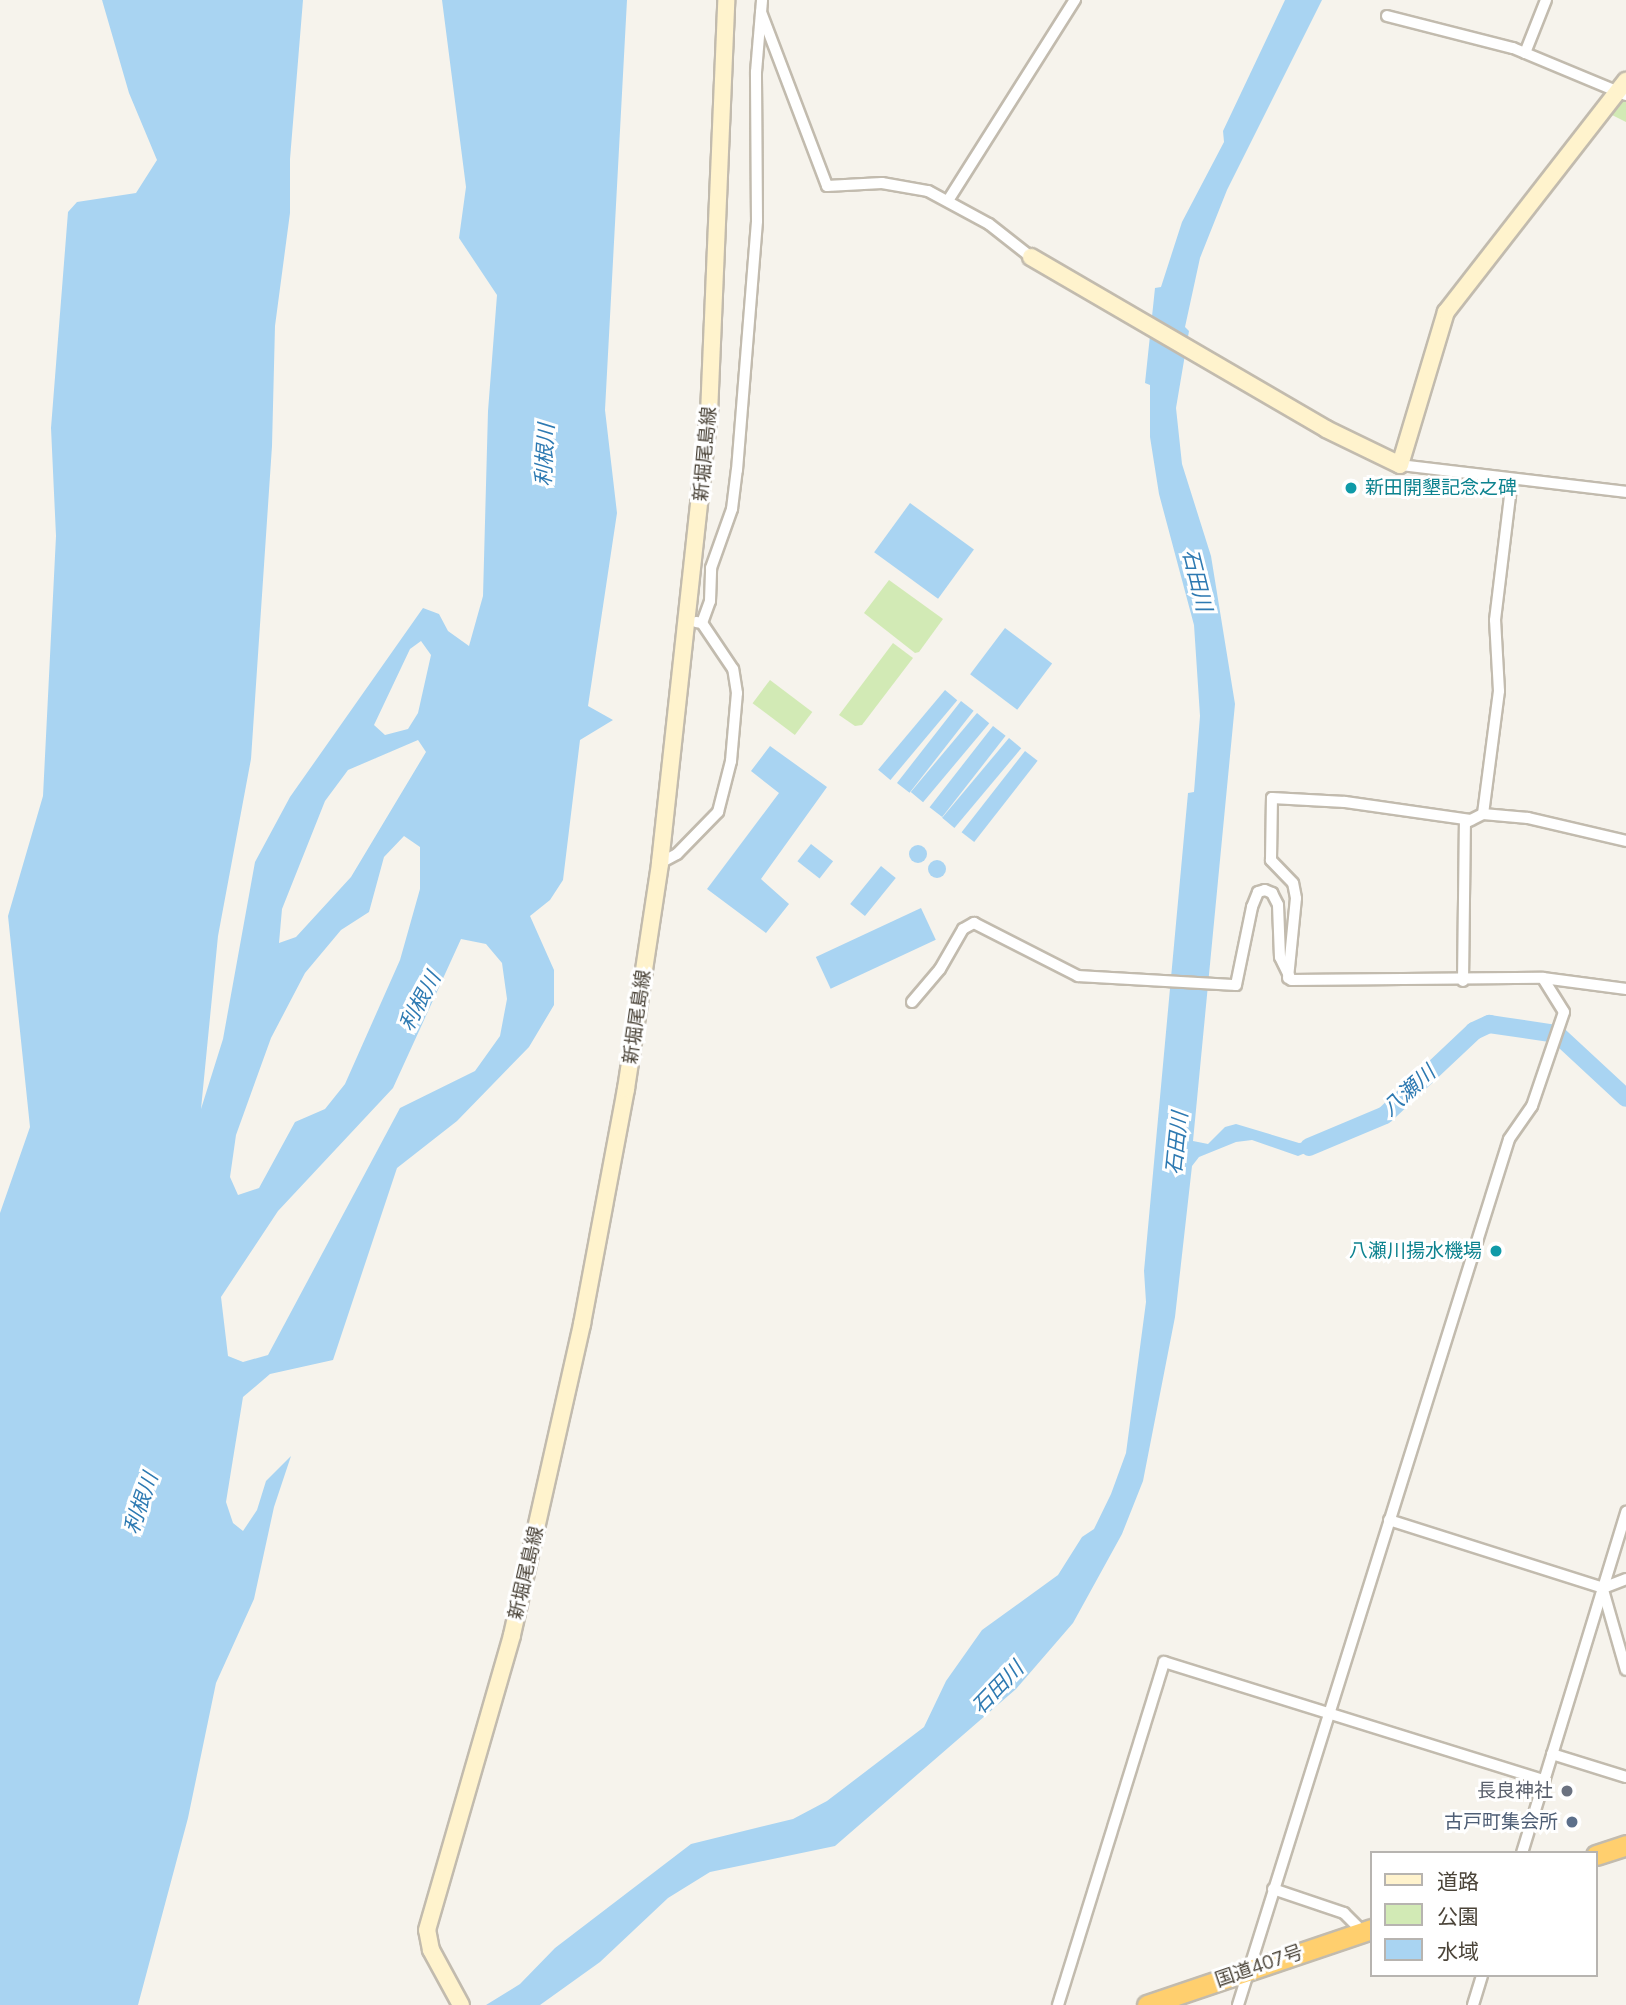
<!DOCTYPE html>
<html>
<head>
<meta charset="utf-8">
<style>
  body { margin:0 }
  #map { position:relative; width:1626px; height:2005px; overflow:hidden; background:#f6f3ec; font-family:Mulish,"Noto Sans JP",sans-serif }
  div>[style] { position:absolute }
  [style*='--x'] { left:calc(var(--x)*1px); top:calc(var(--y)*1px); width:calc(var(--w)*1px); rotate:calc(var(--a)*1deg) }
  .green>* { inset:0; background:#d2eab5; transform-origin:0 0 }
  .water>* { inset:0; background:#a9d4f2; transform-origin:0 0 }
  .round { border-radius:50% }
  .river>* { height:18px; margin:-9px; padding:0 9px; transform-origin:9px; border-radius:9px; background:#a9d4f2 }
  .roads { filter:drop-shadow(2px 0 #c2bbae) drop-shadow(-2px 0 #c2bbae) drop-shadow(0 2px #c2bbae) drop-shadow(0 -2px #c2bbae) }
  .street>* { height:10px; margin:-5px; padding:0 5px; transform-origin:5px; border-radius:5px; background:#fff }
  .secondary>* { height:16px; margin:-8px; padding:0 8px; transform-origin:8px; border-radius:8px; background:#fff3cd }
  .highway>* { height:19px; margin:-9.5px; padding:0 9.5px; transform-origin:9.5px; border-radius:9.5px; background:#ffcf6e }
  .dots>* { width:19px; height:19px; translate:-50% -50%; box-sizing:border-box; border:4px solid #fff; border-radius:50% }
  span { translate:-50% -50%; white-space:nowrap; text-align:center; line-height:1.15; -webkit-text-stroke:6px #fff; paint-order:stroke }
  .street-label { font-size:19px; color:#4b4439 }
  .culture-label { font-size:19px; color:#0d838f }
  .left { translate:0 -50%; text-align:left }
  .right { translate:-100% -50%; text-align:right }
  .worship-label { font-size:19px; color:#5b616d }
  .service-label { font-size:19px; color:#4e5e75 }
  .water-label { font-size:21px; color:#2e7ab2; font-style:italic }
  .legend { position:absolute; left:1370px; top:1851px; width:228px; height:126px; box-sizing:border-box; background:#fff; border:2px solid #b7b4b0; margin:0; padding:9px 12px; list-style:none; font-size:21px; color:#4b4439 }
  .legend li { display:flex; align-items:center; gap:14px; height:35px }
  .legend b { width:35px; border:2px solid #b7b4b0 }
</style>
</head>
<body>
<div id="map">
  <div class="green">
    <div style="clip-path:polygon(1619px 96px,1626px 99px,1626px 122px,1606px 112px)"></div>
    <div style="clip-path:polygon(889px 580px,943px 619px,919px 652px,915px 653px,864px 613px)"></div>
    <div style="clip-path:polygon(893px 643px,913px 658px,862px 725px,855px 726px,839px 715px)"></div>
    <div style="left:770px;top:680px;width:53px;height:29px;rotate:37deg"></div>
  </div>
  <div class="water">
    <div style="clip-path:polygon(evenodd,102px 0,303px 0,290px 159px,290px 213px,275px 326px,272px 446px,251px 759px,218px 936px,201px 1109px,223px 1039px,255px 862px,290px 797px,423px 608px,439px 614px,448px 631px,469px 646px,483px 596px,488px 411px,497px 295px,459px 238px,466px 187px,442px 0,627px 0,605px 410px,617px 513px,588px 706px,613px 720px,580px 740px,563px 880px,550px 900px,530px 916px,554px 970px,554px 1005px,529px 1047px,457px 1121px,397px 1168px,333px 1360px,270px 1374px,243px 1397px,226px 1502px,233px 1523px,243px 1531px,257px 1510px,266px 1481px,291px 1456px,274px 1507px,254px 1599px,216px 1683px,188px 1818px,138px 2005px,0 2005px,0 1213px,30px 1127px,8px 916px,43px 796px,56px 536px,51px 428px,68px 212px,77px 202px,136px 193px,157px 160px,129px 93px,102px 0,421px 641px,431px 655px,418px 713px,408px 729px,385px 735px,374px 725px,410px 649px,421px 641px,102px 0,418px 740px,426px 752px,351px 877px,296px 937px,279px 943px,282px 909px,325px 801px,348px 770px,418px 740px,102px 0,404px 836px,420px 847px,420px 889px,400px 960px,345px 1084px,325px 1109px,295px 1122px,259px 1188px,238px 1195px,230px 1177px,236px 1135px,271px 1038px,305px 973px,341px 930px,369px 912px,384px 857px,404px 836px,102px 0,461px 939px,486px 944px,502px 963px,507px 999px,500px 1036px,475px 1071px,400px 1108px,268px 1355px,243px 1362px,228px 1356px,221px 1297px,278px 1211px,393px 1088px,461px 939px)"></div>
    <div style="clip-path:polygon(1285px 0,1322px 0,1227px 190px,1200px 258px,1185px 327px,1189px 331px,1176px 408px,1182px 464px,1211px 556px,1235px 704px,1193px 1141px,1208px 1144px,1225px 1127px,1236px 1124px,1299px 1143px,1339px 1139px,1298px 1156px,1252px 1140px,1236px 1142px,1199px 1157px,1192px 1166px,1175px 1317px,1143px 1481px,1122px 1534px,1073px 1623px,1016px 1689px,835px 1846px,710px 1872px,668px 1898px,600px 1962px,540px 2005px,486px 2005px,520px 1984px,555px 1948px,691px 1844px,793px 1819px,827px 1801px,924px 1727px,946px 1681px,982px 1630px,1058px 1575px,1082px 1537px,1094px 1529px,1111px 1494px,1126px 1453px,1146px 1302px,1144px 1271px,1188px 793px,1194px 792px,1200px 716px,1194px 625px,1159px 494px,1150px 437px,1150px 385px,1145px 383px,1155px 288px,1161px 287px,1182px 222px,1224px 142px,1223px 131px)"></div>
    <div style="left:910px;top:503px;width:79px;height:61px;rotate:36deg"></div>
    <div style="left:1005px;top:628px;width:59px;height:58px;rotate:37deg"></div>
    <div style="left:945px;top:690px;width:16px;height:104px;rotate:40deg"></div>
    <div style="left:961px;top:701px;width:16px;height:104px;rotate:38deg"></div>
    <div style="left:977px;top:713px;width:16px;height:103px;rotate:40deg"></div>
    <div style="left:993px;top:726px;width:16px;height:103px;rotate:38deg"></div>
    <div style="left:1009px;top:738px;width:16px;height:104px;rotate:40deg"></div>
    <div style="clip-path:polygon(770px 746px,827px 787px,761px 879px,789px 904px,766px 933px,707px 889px,779px 793px,751px 771px)"></div>
    <div style="left:1025px;top:751px;width:16px;height:103px;rotate:38deg"></div>
    <div style="left:811px;top:844px;width:28px;height:22px;rotate:38deg"></div>
    <div class="round" style="left:909px;top:845px;width:18px;height:18px"></div>
    <div class="round" style="left:928px;top:860px;width:18px;height:18px"></div>
    <div style="left:881px;top:866px;width:19px;height:49px;rotate:39deg"></div>
    <div style="left:921px;top:908px;width:35px;height:116px;rotate:65deg"></div>
  </div>
  <div class="river">
    <div style="--x:1309;--y:1147;--w:82;--a:-22.8"></div>
    <div style="--x:1385;--y:1115;--w:122;--a:-43.3"></div>
    <div style="--x:1474;--y:1031;--w:17;--a:-25"></div>
    <div style="--x:1489;--y:1024;--w:69;--a:8.4"></div>
    <div style="--x:1557;--y:1034;--w:94;--a:42.8"></div>
  </div>
  <div class="roads">
    <div class="street">
      <div style="--x:761;--y:12;--w:186;--a:69.2"></div>
      <div style="--x:827;--y:186;--w:55;--a:-3.1"></div>
      <div style="--x:882;--y:183;--w:47;--a:9.9"></div>
      <div style="--x:928;--y:191;--w:69;--a:28.4"></div>
      <div style="--x:989;--y:224;--w:53;--a:38.2"></div>
      <div style="--x:1387;--y:16;--w:130;--a:14.3"></div>
      <div style="--x:1513;--y:48;--w:122;--a:22.6"></div>
      <div style="--x:1525;--y:53;--w:57;--a:-68.4"></div>
      <div style="--x:949;--y:199;--w:236;--a:-57.7"></div>
      <div style="--x:1400;--y:465;--w:228;--a:6.8"></div>
      <div style="--x:702;--y:623;--w:23;--a:-70"></div>
      <div style="--x:710;--y:601;--w:33;--a:-88"></div>
      <div style="--x:711;--y:568;--w:63;--a:-70.4"></div>
      <div style="--x:732;--y:509;--w:39;--a:-83"></div>
      <div style="--x:737;--y:470;--w:250;--a:-85.4"></div>
      <div style="--x:757;--y:221;--w:149;--a:-90.4"></div>
      <div style="--x:756;--y:72;--w:72;--a:-85.2"></div>
      <div style="--x:1483;--y:814;--w:124;--a:-82.6"></div>
      <div style="--x:1499;--y:691;--w:71;--a:-93.2"></div>
      <div style="--x:1495;--y:620;--w:141;--a:-83.1"></div>
      <div style="--x:660;--y:863;--w:19;--a:-28"></div>
      <div style="--x:677;--y:854;--w:59;--a:-45.7"></div>
      <div style="--x:718;--y:812;--w:53;--a:-75.7"></div>
      <div style="--x:731;--y:761;--w:68;--a:-85"></div>
      <div style="--x:737;--y:693;--w:24;--a:-99"></div>
      <div style="--x:733;--y:669;--w:55;--a:-124"></div>
      <div style="--x:702;--y:623;--w:6;--a:-171"></div>
      <div style="--x:1288;--y:978;--w:80;--a:-84.3"></div>
      <div style="--x:1296;--y:898;--w:15;--a:-101"></div>
      <div style="--x:1293;--y:883;--w:32;--a:-134"></div>
      <div style="--x:1271;--y:860;--w:62;--a:-89.1"></div>
      <div style="--x:1272;--y:798;--w:73;--a:3.1"></div>
      <div style="--x:1345;--y:802;--w:127;--a:8.1"></div>
      <div style="--x:1463;--y:981;--w:158;--a:-89.3"></div>
      <div style="--x:1465;--y:823;--w:20;--a:-27"></div>
      <div style="--x:1483;--y:814;--w:45;--a:5.1"></div>
      <div style="--x:1528;--y:818;--w:101;--a:13.2"></div>
      <div style="--x:912;--y:1002;--w:43;--a:-49.7"></div>
      <div style="--x:940;--y:969;--w:46;--a:-60.1"></div>
      <div style="--x:963;--y:929;--w:13;--a:-29"></div>
      <div style="--x:974;--y:923;--w:117;--a:27"></div>
      <div style="--x:1078;--y:976;--w:158;--a:3.3"></div>
      <div style="--x:1236;--y:985;--w:80;--a:-78.4"></div>
      <div style="--x:1252;--y:907;--w:16;--a:-68"></div>
      <div style="--x:1258;--y:892;--w:7;--a:-16"></div>
      <div style="--x:1265;--y:890;--w:8;--a:23"></div>
      <div style="--x:1272;--y:893;--w:13;--a:63"></div>
      <div style="--x:1278;--y:905;--w:52;--a:87.8"></div>
      <div style="--x:1280;--y:957;--w:25;--a:64"></div>
      <div style="--x:1291;--y:980;--w:252;--a:-0.5"></div>
      <div style="--x:1543;--y:978;--w:84;--a:7.5"></div>
      <div style="--x:1389;--y:1520;--w:225;--a:17.6"></div>
      <div style="--x:1603;--y:1588;--w:25;--a:-21"></div>
      <div style="--x:1603;--y:1590;--w:83;--a:74"></div>
      <div style="--x:1552;--y:1754;--w:77;--a:17.3"></div>
      <div style="--x:1522;--y:1853;--w:357;--a:-73"></div>
      <div style="--x:1273;--y:1889;--w:75;--a:18.7"></div>
      <div style="--x:1344;--y:1913;--w:27;--a:45"></div>
      <div style="--x:1058;--y:2005;--w:359;--a:-72.8"></div>
      <div style="--x:1164;--y:1662;--w:398;--a:17.3"></div>
      <div style="--x:1238;--y:2005;--w:907;--a:-72.62"></div>
      <div style="--x:1509;--y:1139;--w:40;--a:-55.1"></div>
      <div style="--x:1532;--y:1106;--w:99;--a:-71.2"></div>
      <div style="--x:1564;--y:1012;--w:40;--a:-122"></div>
      <div style="--x:1473;--y:2005;--w:31;--a:-73"></div>
    </div>
    <div class="secondary">
      <div style="--x:1031;--y:257;--w:341;--a:30.2"></div>
      <div style="--x:1326;--y:429;--w:82;--a:25.9"></div>
      <div style="--x:1400;--y:465;--w:160;--a:-73.3"></div>
      <div style="--x:1446;--y:312;--w:293;--a:-52.1"></div>
      <div style="--x:461;--y:2005;--w:63;--a:-118.6"></div>
      <div style="--x:431;--y:1950;--w:20;--a:-101"></div>
      <div style="--x:427;--y:1930;--w:307;--a:-73.9"></div>
      <div style="--x:512;--y:1635;--w:319;--a:-77.3"></div>
      <div style="--x:582;--y:1324;--w:239;--a:-79.4"></div>
      <div style="--x:626;--y:1089;--w:229;--a:-81.4"></div>
      <div style="--x:660;--y:863;--w:452;--a:-83.8"></div>
      <div style="--x:709;--y:414;--w:414;--a:-87.6"></div>
    </div>
    <div class="highway">
      <div style="--x:1596;--y:1855;--w:32;--a:-18"></div>
      <div style="--x:1147;--y:2005;--w:237;--a:-18.7"></div>
    </div>
  </div>
  <div class="dots">
    <div style="left:1351px;top:488px;background:#0f9aa8"></div>
    <div style="left:1496px;top:1251px;background:#0f9aa8"></div>
    <div style="left:1567px;top:1791px;background:#6b7280"></div>
    <div style="left:1572px;top:1822px;background:#5c6f8a"></div>
  </div>
  <div class="street-label">
    <span style="left:705px;top:454px;rotate:-85deg">新堀尾島線</span>
    <span style="left:637px;top:1017px;rotate:-82deg">新堀尾島線</span>
    <span style="left:526px;top:1573px;rotate:-77deg">新堀尾島線</span>
    <span style="left:1259px;top:1966px;rotate:-19deg">国道407号</span>
  </div>
  <div class="culture-label">
    <span class="left" style="left:1365px;top:488px">新田開墾記念之碑</span>
    <span class="right" style="left:1482px;top:1251px">八瀬川揚水機場</span>
  </div>
  <div class="worship-label">
    <span class="right" style="left:1553px;top:1791px">長良神社</span>
  </div>
  <div class="service-label">
    <span class="right" style="left:1558px;top:1822px">古戸町集会所</span>
  </div>
  <div class="water-label">
    <span style="left:544px;top:455px;rotate:-87deg">利根川</span>
    <span style="left:1198px;top:580px;rotate:76deg">石田川</span>
    <span style="left:419px;top:1001px;rotate:-62deg">利根川</span>
    <span style="left:1408px;top:1090px;rotate:-42deg">八瀬川</span>
    <span style="left:1176px;top:1143px;rotate:-84deg">石田川</span>
    <span style="left:140px;top:1503px;rotate:-71deg">利根川</span>
    <span style="left:997px;top:1687px;rotate:-46deg">石田川</span>
  </div>
  <ul class="legend">
  <li><b style="height:9px;background:#fff3cd"></b>道路</li>
  <li><b style="height:19px;background:#d2eab5"></b>公園</li>
  <li><b style="height:19px;background:#a9d4f2"></b>水域</li>
  </ul>
</div>
</body>
</html>
